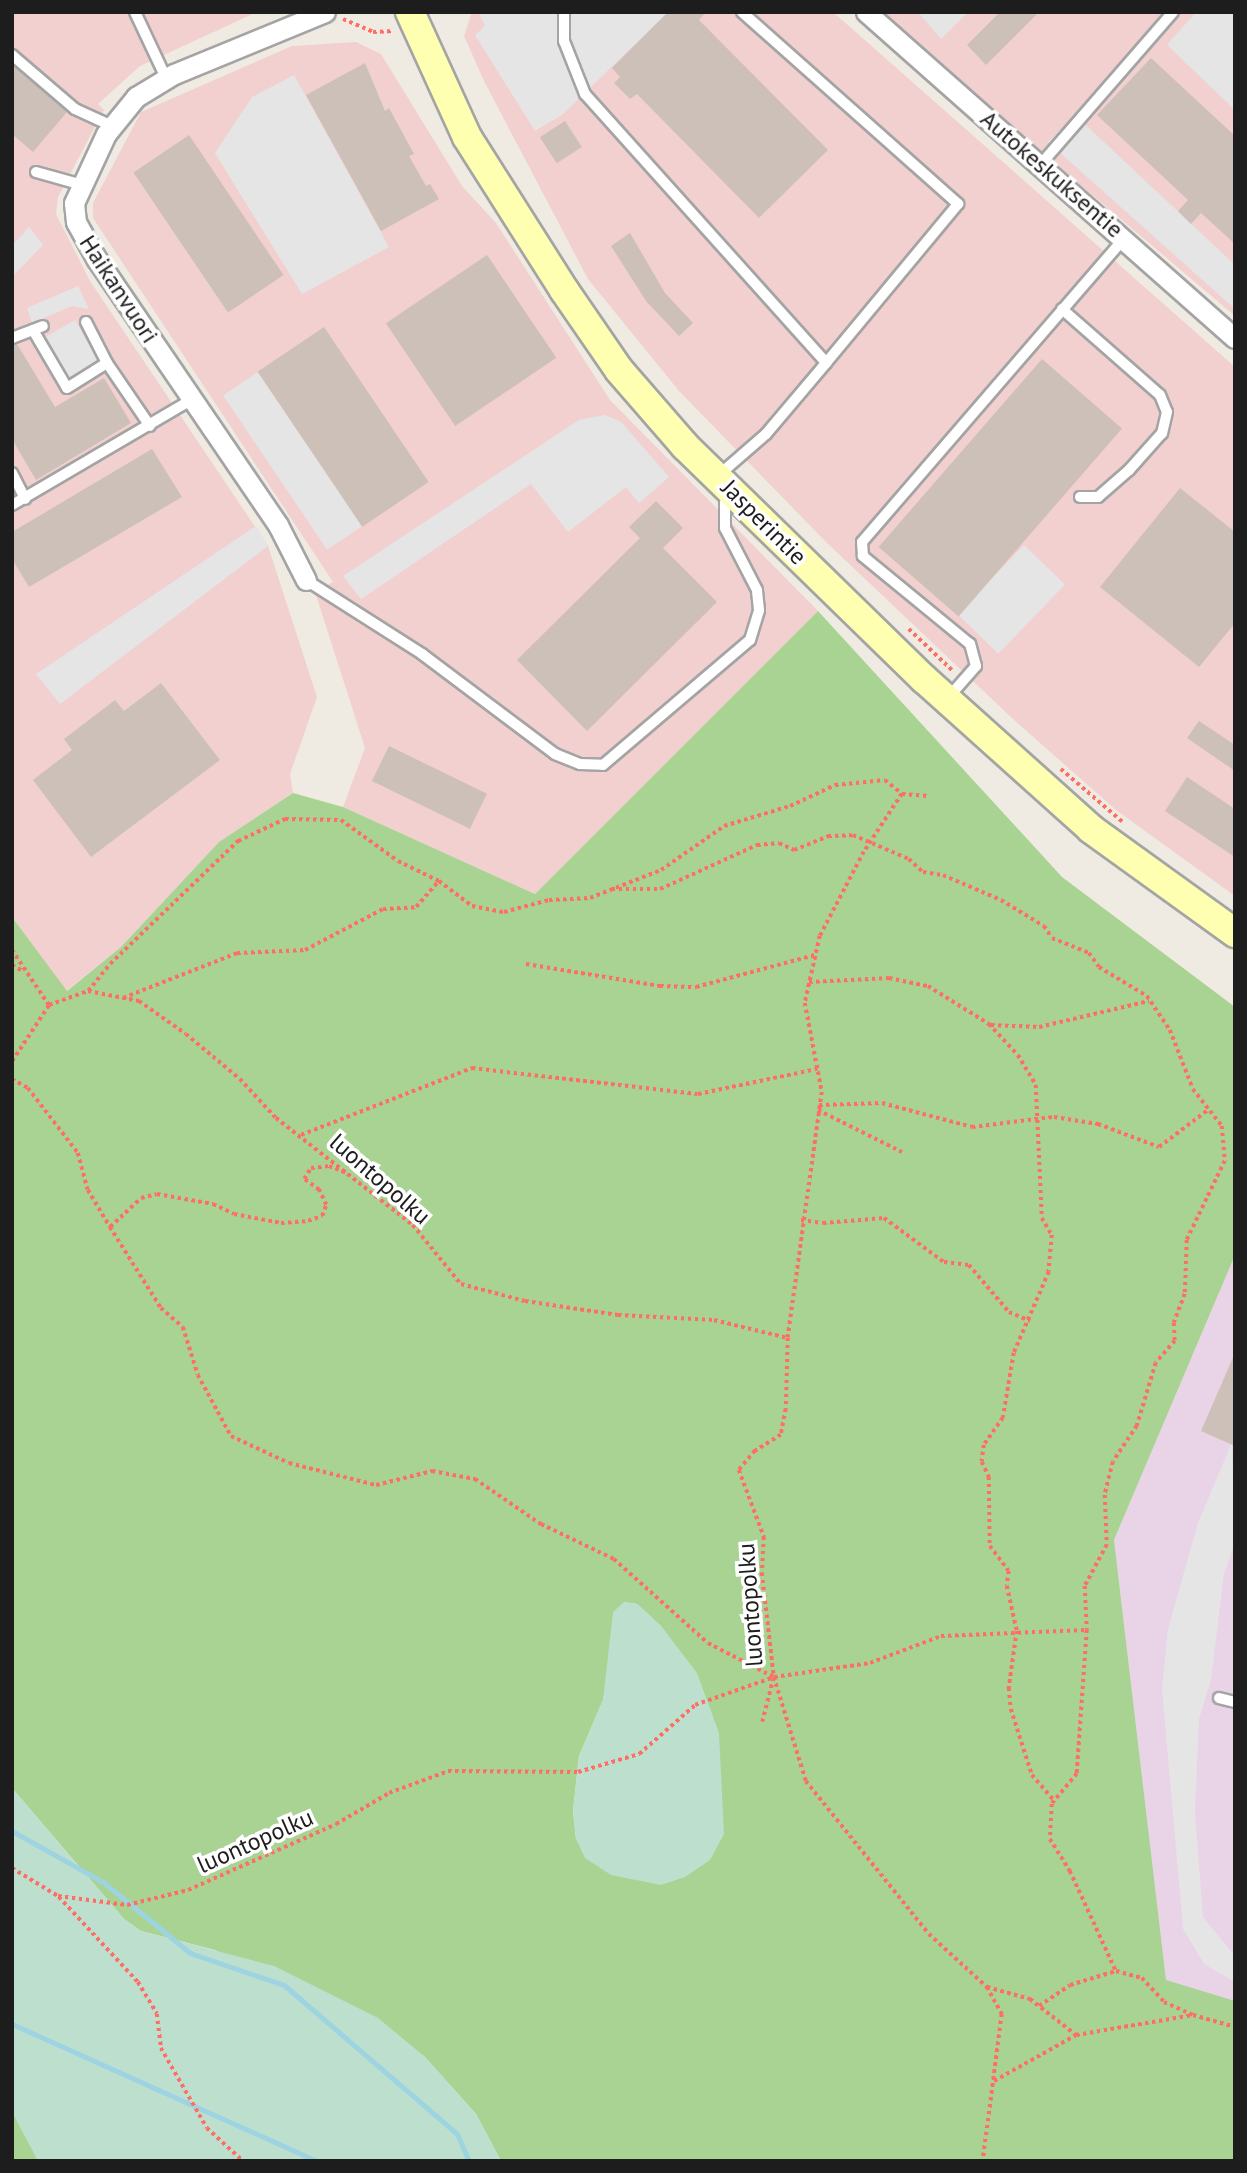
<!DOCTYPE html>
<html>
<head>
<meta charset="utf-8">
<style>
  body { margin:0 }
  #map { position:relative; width:1247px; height:2173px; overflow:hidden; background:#efebe2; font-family:"PT Sans",sans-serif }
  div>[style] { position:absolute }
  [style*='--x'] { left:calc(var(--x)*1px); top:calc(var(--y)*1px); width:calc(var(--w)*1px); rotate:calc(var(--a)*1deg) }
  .commercial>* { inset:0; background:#f2d0cf }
  .industrial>* { inset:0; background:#e9d3e6 }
  .forest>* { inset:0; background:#a8d393 }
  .wetland>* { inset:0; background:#bddfce }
  .parking>* { inset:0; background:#e5e5e5; transform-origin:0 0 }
  .stream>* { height:5px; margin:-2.5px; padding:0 2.5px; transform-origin:2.5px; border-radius:2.5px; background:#9ed4e1 }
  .building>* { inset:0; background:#ccc0b8; transform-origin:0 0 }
  .path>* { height:3.5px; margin-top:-1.75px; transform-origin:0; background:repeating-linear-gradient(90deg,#ff6e64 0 3.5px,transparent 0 7px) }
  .roads { filter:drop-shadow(2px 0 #a4a4a4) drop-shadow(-2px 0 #a4a4a4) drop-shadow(0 2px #a4a4a4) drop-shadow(0 -2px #a4a4a4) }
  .service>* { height:10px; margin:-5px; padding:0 5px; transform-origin:5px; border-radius:5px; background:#fff }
  .minor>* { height:19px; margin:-9.5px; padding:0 9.5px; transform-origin:9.5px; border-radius:9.5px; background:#fff }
  .secondary>* { height:28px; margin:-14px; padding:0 14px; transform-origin:14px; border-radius:14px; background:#feffb1 }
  span { translate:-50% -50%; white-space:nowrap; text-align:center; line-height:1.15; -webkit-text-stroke:7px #fff; paint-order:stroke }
  .street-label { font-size:24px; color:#1d1d1d }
  .frame { position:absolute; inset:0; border:14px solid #1d1d1d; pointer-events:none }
</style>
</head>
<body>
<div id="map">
  <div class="commercial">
    <div style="clip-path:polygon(12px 12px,257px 12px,140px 66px,98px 104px,104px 110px,58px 197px,56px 214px,90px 281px,268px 546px,317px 697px,290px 774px,293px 793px,219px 842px,121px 947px,66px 991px,12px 917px)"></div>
    <div style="clip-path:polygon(472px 12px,833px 12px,1235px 367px,1235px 896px,1116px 810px,1013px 719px,826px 542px,679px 391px,588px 279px,484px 81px,464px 36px)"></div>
    <div style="clip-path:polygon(884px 12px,1235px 12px,1235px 316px,931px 58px)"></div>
    <div style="clip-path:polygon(356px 42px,381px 54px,462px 186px,496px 223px,610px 400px,818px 611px,535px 894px,343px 807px,365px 748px,315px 592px,333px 582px,93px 218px,93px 203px,141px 112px,292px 46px)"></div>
  </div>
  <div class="industrial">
    <div style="clip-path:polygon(1235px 1255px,1235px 2001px,1166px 1981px,1114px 1540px)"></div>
  </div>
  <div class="forest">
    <div style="clip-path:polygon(evenodd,818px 611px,1062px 877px,1235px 1007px,1235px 1255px,1114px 1540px,1166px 1980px,1235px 2001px,1235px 2161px,501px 2161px,476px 2114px,424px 2056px,215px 1950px,141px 1931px,124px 1919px,12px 1788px,12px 917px,67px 991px,121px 947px,219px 842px,293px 793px,343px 807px,535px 894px,818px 611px,624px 1602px,637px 1604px,662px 1627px,576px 1839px,573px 1811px,579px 1756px,603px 1700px,624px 1602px)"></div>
    <div style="clip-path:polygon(12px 2112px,22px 2125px,38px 2161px,12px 2161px)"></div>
  </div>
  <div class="wetland">
    <div style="clip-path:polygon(624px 1602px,637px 1604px,662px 1627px,697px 1673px,719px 1733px,724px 1834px,710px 1860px,685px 1877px,661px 1885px,611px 1875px,585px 1858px,576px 1839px,573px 1811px,579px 1756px,603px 1700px,613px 1612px)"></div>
    <div style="clip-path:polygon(12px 1788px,124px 1919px,141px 1931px,274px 1966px,378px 2018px,424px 2056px,476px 2114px,501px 2161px,38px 2161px,12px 2112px)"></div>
  </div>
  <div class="parking">
    <div style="clip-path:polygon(478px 12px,668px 12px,562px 115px,535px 131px,475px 35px,485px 26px)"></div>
    <div style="clip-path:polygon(918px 12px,968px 12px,941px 39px)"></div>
    <div style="clip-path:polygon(1196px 12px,1235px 12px,1235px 110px,1167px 45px)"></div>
    <div style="clip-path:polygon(294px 75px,389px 247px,302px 294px,215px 153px,252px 97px)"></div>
    <div style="clip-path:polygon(1075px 115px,1235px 265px,1235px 309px,1048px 142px)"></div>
    <div style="clip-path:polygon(29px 227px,43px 245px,12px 277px,12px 246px)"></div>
    <div style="clip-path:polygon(78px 286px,89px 309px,72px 306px,32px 323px,27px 308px)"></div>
    <div style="left:75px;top:320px;width:48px;height:41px;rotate:60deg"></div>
    <div style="left:258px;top:372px;width:186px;height:42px;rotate:56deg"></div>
    <div style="clip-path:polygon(605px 415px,621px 422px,669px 477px,639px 503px,626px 487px,568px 532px,531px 484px,361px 599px,343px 576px,579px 420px)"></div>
    <div style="clip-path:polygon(256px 526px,268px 546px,60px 704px,36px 674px)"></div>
    <div style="left:1024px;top:545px;width:57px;height:96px;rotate:44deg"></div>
    <div style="clip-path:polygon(1232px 1442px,1235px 1543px,1224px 1574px,1211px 1680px,1199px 1719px,1195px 1812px,1203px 1917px,1235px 1956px,1235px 1982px,1204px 1964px,1183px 1929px,1162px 1689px,1168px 1629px,1198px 1523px)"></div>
  </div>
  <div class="stream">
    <div style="--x:12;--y:1831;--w:104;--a:29.3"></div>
    <div style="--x:103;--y:1882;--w:112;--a:39.2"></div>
    <div style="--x:190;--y:1953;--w:99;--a:18.8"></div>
    <div style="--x:284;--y:1985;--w:228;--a:40.7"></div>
    <div style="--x:457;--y:2134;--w:30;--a:66"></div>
    <div style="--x:12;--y:2024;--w:334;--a:24.2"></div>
  </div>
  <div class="building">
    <div style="clip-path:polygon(668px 12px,706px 12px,699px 20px,828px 150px,759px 218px,637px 94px,630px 99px,614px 83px,620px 77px,612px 68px)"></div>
    <div style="clip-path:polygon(1000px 12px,1039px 12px,986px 65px,967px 45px)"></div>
    <div style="clip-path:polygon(1151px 58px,1235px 136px,1235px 244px,1201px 213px,1191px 224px,1178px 211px,1188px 200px,1097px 115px)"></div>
    <div style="clip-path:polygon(365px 63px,385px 111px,389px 108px,414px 154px,409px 156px,426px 186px,430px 184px,439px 199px,381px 231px,306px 95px)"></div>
    <div style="clip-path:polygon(12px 65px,67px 112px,33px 152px,12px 134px)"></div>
    <div style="left:565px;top:121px;width:31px;height:30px;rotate:57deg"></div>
    <div style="left:189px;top:135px;width:169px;height:67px;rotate:56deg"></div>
    <div style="clip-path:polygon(630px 233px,665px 293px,693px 323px,679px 336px,646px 301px,611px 246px)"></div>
    <div style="left:487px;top:255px;width:124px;height:122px;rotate:56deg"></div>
    <div style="left:324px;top:327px;width:187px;height:80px;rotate:56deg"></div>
    <div style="clip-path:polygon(17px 344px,55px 407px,104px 378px,131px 423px,36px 480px,12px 439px,12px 345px)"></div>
    <div style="left:1042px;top:359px;width:106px;height:249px;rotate:41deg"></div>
    <div style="clip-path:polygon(152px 449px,182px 497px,29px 587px,12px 559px,12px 532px)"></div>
    <div style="clip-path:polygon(1180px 488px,1235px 532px,1235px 623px,1199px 667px,1100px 587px)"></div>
    <div style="clip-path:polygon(656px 501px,683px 528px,663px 548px,717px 602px,587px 731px,517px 660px,640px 538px,629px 527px)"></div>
    <div style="clip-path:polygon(161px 683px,220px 760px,91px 857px,33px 780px,72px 750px,64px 739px,115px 700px,124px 711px)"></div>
    <div style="clip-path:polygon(1199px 721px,1235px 745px,1235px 771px,1187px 738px)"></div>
    <div style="left:389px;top:746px;width:109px;height:39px;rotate:26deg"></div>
    <div style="clip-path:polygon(1187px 777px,1235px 809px,1235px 857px,1165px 811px)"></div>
    <div style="clip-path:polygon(1235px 1353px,1235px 1446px,1201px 1431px)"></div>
  </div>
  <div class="path">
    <div style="--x:343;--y:19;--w:33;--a:23"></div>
    <div style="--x:373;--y:32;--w:21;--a:-3"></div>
    <div style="--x:909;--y:629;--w:62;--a:43.7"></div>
    <div style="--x:1061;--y:769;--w:83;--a:40.6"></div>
    <div style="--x:902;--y:794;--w:69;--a:123.2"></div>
    <div style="--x:864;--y:852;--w:95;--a:117.6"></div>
    <div style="--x:820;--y:936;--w:69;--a:102.6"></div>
    <div style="--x:805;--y:1003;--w:91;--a:79.2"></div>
    <div style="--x:822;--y:1092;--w:248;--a:97.9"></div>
    <div style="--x:788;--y:1338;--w:71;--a:91.6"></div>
    <div style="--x:786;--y:1409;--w:26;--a:101"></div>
    <div style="--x:781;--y:1435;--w:31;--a:148"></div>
    <div style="--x:755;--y:1451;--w:25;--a:130"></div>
    <div style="--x:739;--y:1470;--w:72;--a:69.5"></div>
    <div style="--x:764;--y:1537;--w:36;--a:93"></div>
    <div style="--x:762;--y:1573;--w:105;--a:83.4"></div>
    <div style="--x:774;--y:1677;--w:109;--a:72.9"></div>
    <div style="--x:806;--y:1781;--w:196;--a:51.2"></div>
    <div style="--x:929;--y:1934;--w:79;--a:42.4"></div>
    <div style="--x:987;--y:1987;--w:31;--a:61"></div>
    <div style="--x:1002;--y:2014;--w:148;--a:97.4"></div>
    <div style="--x:612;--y:889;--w:48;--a:0"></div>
    <div style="--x:660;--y:889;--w:107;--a:-24.4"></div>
    <div style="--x:757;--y:845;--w:22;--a:-5"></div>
    <div style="--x:779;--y:843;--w:17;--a:25"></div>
    <div style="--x:794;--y:850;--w:37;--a:-22"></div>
    <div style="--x:828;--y:836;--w:25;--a:-2"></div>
    <div style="--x:853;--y:835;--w:61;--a:23.2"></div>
    <div style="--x:909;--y:859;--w:19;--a:43"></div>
    <div style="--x:923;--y:872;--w:20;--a:9"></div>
    <div style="--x:943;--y:875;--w:63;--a:23.3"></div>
    <div style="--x:1001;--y:900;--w:50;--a:31.2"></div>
    <div style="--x:1044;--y:926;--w:14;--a:56"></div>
    <div style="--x:1052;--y:938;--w:40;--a:22"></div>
    <div style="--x:1089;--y:953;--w:17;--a:54"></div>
    <div style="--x:1099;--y:967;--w:56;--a:31.1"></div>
    <div style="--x:1147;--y:996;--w:41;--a:55.9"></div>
    <div style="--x:1170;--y:1030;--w:63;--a:68.7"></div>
    <div style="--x:1193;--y:1089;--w:47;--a:51.9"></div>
    <div style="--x:1222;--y:1126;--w:35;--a:85"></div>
    <div style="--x:1225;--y:1161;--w:88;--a:115.7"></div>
    <div style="--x:1187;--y:1240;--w:54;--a:92.1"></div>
    <div style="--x:1185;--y:1294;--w:31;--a:111"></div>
    <div style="--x:1174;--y:1323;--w:18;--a:87"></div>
    <div style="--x:1175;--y:1341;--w:29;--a:131"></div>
    <div style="--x:1156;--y:1363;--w:66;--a:106.8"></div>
    <div style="--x:1137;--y:1426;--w:43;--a:123.7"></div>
    <div style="--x:1113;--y:1462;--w:34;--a:104"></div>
    <div style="--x:1105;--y:1495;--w:50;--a:87.7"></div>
    <div style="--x:1107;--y:1545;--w:47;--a:118.2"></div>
    <div style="--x:1085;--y:1586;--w:44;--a:87.4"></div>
    <div style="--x:12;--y:950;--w:66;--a:56.1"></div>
    <div style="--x:526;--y:964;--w:136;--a:9.3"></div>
    <div style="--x:660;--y:986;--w:36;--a:2"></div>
    <div style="--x:696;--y:987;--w:123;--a:-15.1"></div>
    <div style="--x:12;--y:965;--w:13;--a:29"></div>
    <div style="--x:809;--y:982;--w:80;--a:-2.9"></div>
    <div style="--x:889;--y:978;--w:40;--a:12"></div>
    <div style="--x:928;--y:986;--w:72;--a:31.9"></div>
    <div style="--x:989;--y:1024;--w:42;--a:46.9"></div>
    <div style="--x:1018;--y:1055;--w:35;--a:59"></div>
    <div style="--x:1036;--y:1085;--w:133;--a:87.4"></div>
    <div style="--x:1042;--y:1218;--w:20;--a:60"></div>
    <div style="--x:1052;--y:1235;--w:37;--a:95"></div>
    <div style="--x:1049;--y:1272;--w:88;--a:113.4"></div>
    <div style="--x:1014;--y:1353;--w:66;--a:99.6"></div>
    <div style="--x:1003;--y:1418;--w:33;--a:125"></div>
    <div style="--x:984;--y:1445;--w:17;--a:97"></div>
    <div style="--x:982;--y:1462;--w:17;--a:65"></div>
    <div style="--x:989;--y:1477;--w:69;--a:89.2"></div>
    <div style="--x:990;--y:1546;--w:31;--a:53"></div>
    <div style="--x:1009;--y:1571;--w:15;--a:98"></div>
    <div style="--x:1007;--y:1586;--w:46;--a:77.5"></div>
    <div style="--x:1017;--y:1631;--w:58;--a:98"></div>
    <div style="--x:1009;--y:1688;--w:21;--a:85"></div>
    <div style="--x:1011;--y:1709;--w:69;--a:72.3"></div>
    <div style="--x:1032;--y:1775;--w:35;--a:49"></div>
    <div style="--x:88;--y:991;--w:52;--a:11.1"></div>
    <div style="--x:139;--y:1001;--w:57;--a:35.1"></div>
    <div style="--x:186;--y:1034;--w:70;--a:39.8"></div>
    <div style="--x:240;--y:1079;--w:53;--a:47.3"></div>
    <div style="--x:276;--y:1118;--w:174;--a:38"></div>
    <div style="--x:413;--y:1225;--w:76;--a:50.9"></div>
    <div style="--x:461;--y:1284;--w:66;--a:14.9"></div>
    <div style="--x:525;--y:1301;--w:94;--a:8.6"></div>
    <div style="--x:618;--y:1315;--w:96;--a:3"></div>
    <div style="--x:714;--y:1320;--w:76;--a:13.7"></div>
    <div style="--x:123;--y:998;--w:123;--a:-21.5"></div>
    <div style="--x:237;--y:953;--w:68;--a:-2.5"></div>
    <div style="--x:305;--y:950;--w:88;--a:-27.7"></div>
    <div style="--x:383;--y:909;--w:33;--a:-3"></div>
    <div style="--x:416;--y:907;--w:35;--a:-49"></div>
    <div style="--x:991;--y:1025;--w:48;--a:2.4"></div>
    <div style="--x:1039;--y:1027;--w:113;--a:-13.3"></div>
    <div style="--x:12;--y:1061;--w:67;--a:-56.5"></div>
    <div style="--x:49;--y:1005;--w:41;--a:-19.7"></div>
    <div style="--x:88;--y:991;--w:35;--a:-51"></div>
    <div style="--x:110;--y:964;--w:178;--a:-43.9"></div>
    <div style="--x:238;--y:841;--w:52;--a:-25.1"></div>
    <div style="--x:285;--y:819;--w:56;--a:1"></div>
    <div style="--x:341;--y:820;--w:70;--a:35.7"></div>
    <div style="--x:398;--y:861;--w:46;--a:26"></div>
    <div style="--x:439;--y:881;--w:41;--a:37.1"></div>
    <div style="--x:472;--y:906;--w:33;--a:11"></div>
    <div style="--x:504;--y:912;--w:47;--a:-14.9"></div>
    <div style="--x:549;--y:900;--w:41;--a:-2.8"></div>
    <div style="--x:590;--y:898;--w:76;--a:-21.5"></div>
    <div style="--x:661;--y:870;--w:77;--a:-34.9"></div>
    <div style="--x:724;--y:826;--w:69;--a:-16.9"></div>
    <div style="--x:790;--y:806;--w:50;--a:-25"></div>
    <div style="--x:835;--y:785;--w:50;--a:-5.7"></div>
    <div style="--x:885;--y:780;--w:22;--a:39"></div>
    <div style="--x:902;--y:794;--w:27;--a:4"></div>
    <div style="--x:12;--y:1079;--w:18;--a:29"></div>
    <div style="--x:28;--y:1088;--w:82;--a:52.4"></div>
    <div style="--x:78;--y:1153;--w:38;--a:75"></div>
    <div style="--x:88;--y:1190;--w:43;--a:59.3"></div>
    <div style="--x:110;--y:1227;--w:96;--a:57.8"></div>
    <div style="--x:161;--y:1308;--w:29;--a:41"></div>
    <div style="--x:183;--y:1327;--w:50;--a:72.6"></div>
    <div style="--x:198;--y:1375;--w:69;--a:61.6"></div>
    <div style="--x:231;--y:1436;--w:64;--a:25"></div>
    <div style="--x:289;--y:1463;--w:90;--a:14.2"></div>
    <div style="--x:376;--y:1485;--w:58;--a:-14"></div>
    <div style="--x:432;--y:1471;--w:44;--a:10.5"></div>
    <div style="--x:475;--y:1479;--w:80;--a:34.3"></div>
    <div style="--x:541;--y:1524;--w:81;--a:25.6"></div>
    <div style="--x:614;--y:1559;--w:126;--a:41.8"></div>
    <div style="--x:708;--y:1643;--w:74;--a:27.3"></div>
    <div style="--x:819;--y:1105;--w:63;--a:-1.8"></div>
    <div style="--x:882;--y:1103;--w:93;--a:14.9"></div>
    <div style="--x:972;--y:1127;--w:83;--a:-7"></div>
    <div style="--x:1054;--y:1117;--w:45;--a:9"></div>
    <div style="--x:1098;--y:1124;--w:65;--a:20.7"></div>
    <div style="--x:1159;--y:1147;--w:63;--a:-37.2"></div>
    <div style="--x:818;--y:1110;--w:94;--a:26.6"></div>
    <div style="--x:301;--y:1135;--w:184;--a:-21.4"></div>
    <div style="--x:472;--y:1068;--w:227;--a:6.6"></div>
    <div style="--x:698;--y:1094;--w:122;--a:-11.9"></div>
    <div style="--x:801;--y:1220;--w:22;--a:8"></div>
    <div style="--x:823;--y:1223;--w:61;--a:-4.7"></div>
    <div style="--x:884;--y:1218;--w:74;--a:36.3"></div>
    <div style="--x:944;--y:1262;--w:25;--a:7"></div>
    <div style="--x:969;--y:1265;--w:62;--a:49.6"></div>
    <div style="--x:1009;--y:1312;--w:23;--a:23"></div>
    <div style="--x:110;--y:1227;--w:42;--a:-43.1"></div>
    <div style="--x:141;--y:1198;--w:16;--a:-14"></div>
    <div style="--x:157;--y:1194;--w:57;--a:10.1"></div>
    <div style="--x:213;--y:1204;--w:23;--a:25"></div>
    <div style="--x:234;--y:1214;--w:48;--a:10.8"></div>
    <div style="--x:281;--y:1223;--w:27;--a:-4"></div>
    <div style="--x:308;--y:1221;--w:15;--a:-20"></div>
    <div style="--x:322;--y:1216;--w:12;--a:-70"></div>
    <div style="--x:326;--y:1205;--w:17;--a:-115"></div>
    <div style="--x:319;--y:1190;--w:19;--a:-144"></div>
    <div style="--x:304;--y:1179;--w:13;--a:-58"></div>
    <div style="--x:311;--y:1168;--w:18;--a:-6"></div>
    <div style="--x:329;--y:1166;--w:18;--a:22"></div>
    <div style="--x:762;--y:1722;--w:44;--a:-75.7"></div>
    <div style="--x:12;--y:1868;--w:54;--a:31.3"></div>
    <div style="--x:58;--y:1896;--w:70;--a:7.4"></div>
    <div style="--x:127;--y:1905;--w:63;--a:-13.8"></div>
    <div style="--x:188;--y:1890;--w:162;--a:-24"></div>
    <div style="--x:336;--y:1824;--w:61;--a:-30.3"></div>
    <div style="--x:389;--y:1793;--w:63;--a:-20.4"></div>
    <div style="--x:448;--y:1771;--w:130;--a:0.4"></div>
    <div style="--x:578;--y:1772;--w:64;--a:-16.4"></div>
    <div style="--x:639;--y:1754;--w:74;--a:-41.2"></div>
    <div style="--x:695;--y:1705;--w:84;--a:-19.5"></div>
    <div style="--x:774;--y:1677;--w:97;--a:-8.3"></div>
    <div style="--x:870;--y:1663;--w:76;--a:-20.8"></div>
    <div style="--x:941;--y:1636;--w:146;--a:-2.4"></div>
    <div style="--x:1087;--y:1630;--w:144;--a:94"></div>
    <div style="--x:1077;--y:1774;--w:39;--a:130"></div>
    <div style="--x:1052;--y:1804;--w:35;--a:93"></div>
    <div style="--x:1050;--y:1839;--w:38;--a:58"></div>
    <div style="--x:1070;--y:1871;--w:110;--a:65.3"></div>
    <div style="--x:1116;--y:1971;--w:27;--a:15"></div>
    <div style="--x:1142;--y:1978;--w:33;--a:47"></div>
    <div style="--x:1164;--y:2002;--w:32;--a:24"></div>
    <div style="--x:59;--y:1897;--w:116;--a:47.1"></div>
    <div style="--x:138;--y:1982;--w:37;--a:59"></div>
    <div style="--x:157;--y:2014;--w:34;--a:83"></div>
    <div style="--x:161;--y:2048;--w:92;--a:60.1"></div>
    <div style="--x:207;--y:2128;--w:49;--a:42.5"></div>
    <div style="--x:987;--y:1987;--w:45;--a:15.6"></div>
    <div style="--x:1030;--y:1999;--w:58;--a:38"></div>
    <div style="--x:1076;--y:2035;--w:119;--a:-9.7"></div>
    <div style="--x:1193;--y:2015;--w:44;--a:15.9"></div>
    <div style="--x:1039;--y:2006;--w:37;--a:-34"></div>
    <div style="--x:1070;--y:1985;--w:48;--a:-16.9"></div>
    <div style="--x:994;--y:2081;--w:94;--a:-29.3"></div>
  </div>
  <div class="roads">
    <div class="service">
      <div style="--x:135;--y:12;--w:73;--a:64.8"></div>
      <div style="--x:564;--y:12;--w:29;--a:90"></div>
      <div style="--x:564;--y:41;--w:57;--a:68.4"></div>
      <div style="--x:585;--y:94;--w:361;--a:48.1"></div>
      <div style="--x:826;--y:363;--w:93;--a:130.2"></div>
      <div style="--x:766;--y:434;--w:61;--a:139"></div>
      <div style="--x:742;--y:12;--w:289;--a:41.6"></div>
      <div style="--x:958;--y:204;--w:207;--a:129.7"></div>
      <div style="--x:12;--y:55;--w:83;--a:40.6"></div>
      <div style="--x:75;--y:109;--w:41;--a:24.7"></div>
      <div style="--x:1041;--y:164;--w:201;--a:-49"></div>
      <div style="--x:36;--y:172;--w:45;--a:15.6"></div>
      <div style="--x:1062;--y:309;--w:130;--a:41.3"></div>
      <div style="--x:1160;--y:395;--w:18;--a:68"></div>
      <div style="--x:1167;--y:412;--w:22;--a:103"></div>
      <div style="--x:1162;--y:433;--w:50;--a:131.7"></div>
      <div style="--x:1129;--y:470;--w:41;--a:138.9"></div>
      <div style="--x:1098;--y:497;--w:18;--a:180"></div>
      <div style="--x:33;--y:330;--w:67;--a:59.6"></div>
      <div style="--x:67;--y:388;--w:47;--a:-32"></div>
      <div style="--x:107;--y:363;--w:46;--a:-117.1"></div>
      <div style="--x:12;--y:338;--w:33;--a:-21"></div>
      <div style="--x:107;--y:363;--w:76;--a:55.7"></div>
      <div style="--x:12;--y:473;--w:29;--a:63"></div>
      <div style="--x:12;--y:505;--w:208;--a:-30.4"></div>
      <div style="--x:306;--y:580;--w:138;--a:32.5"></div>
      <div style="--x:422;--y:654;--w:166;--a:36.9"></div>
      <div style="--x:555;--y:754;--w:27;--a:22"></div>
      <div style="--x:580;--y:764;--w:23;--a:2"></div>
      <div style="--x:603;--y:765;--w:193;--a:-40.4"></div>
      <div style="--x:750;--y:640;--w:31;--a:-73"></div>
      <div style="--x:759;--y:610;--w:20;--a:-96"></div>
      <div style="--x:757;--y:590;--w:70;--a:-117.3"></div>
      <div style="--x:725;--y:528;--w:25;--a:-90"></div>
      <div style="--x:725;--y:503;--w:9;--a:-58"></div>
      <div style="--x:947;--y:699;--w:44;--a:-48.7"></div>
      <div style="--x:976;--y:666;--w:23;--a:-105"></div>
      <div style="--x:970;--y:644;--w:139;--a:-140.6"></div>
      <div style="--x:863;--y:556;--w:14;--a:-94"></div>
      <div style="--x:862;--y:542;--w:403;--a:-49.2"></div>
      <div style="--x:1219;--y:1698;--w:16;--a:14"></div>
    </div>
    <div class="minor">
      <div style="--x:866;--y:12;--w:492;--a:41.5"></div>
      <div style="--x:306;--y:580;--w:62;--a:-117"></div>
      <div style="--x:278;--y:525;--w:321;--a:-124.3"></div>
      <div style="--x:97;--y:260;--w:43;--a:-118.9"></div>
      <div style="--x:76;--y:222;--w:19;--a:-96"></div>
      <div style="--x:74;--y:203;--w:76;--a:-65.1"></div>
      <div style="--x:106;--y:134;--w:48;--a:-51"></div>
      <div style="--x:136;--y:97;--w:44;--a:-31.2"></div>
      <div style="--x:174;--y:74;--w:163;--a:-22.3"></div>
    </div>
    <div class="secondary">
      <div style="--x:410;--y:12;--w:137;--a:65.5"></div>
      <div style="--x:467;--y:137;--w:181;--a:57.6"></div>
      <div style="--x:564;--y:290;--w:97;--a:55.5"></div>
      <div style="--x:619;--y:370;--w:101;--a:49"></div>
      <div style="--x:685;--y:446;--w:334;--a:44.3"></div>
      <div style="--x:924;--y:679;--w:224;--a:41.9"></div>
      <div style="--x:1091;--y:829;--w:178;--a:35.8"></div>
    </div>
  </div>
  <div class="street-label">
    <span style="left:1052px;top:174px;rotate:41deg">Autokeskuksentie</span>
    <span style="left:119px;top:289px;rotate:57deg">Haikanvuori</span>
    <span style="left:764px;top:522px;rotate:45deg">Jasperintie</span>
    <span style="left:380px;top:1179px;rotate:41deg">luontopolku</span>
    <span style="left:750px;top:1605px;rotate:-94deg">luontopolku</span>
    <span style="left:255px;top:1841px;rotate:-24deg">luontopolku</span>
  </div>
  <div class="frame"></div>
</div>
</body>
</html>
